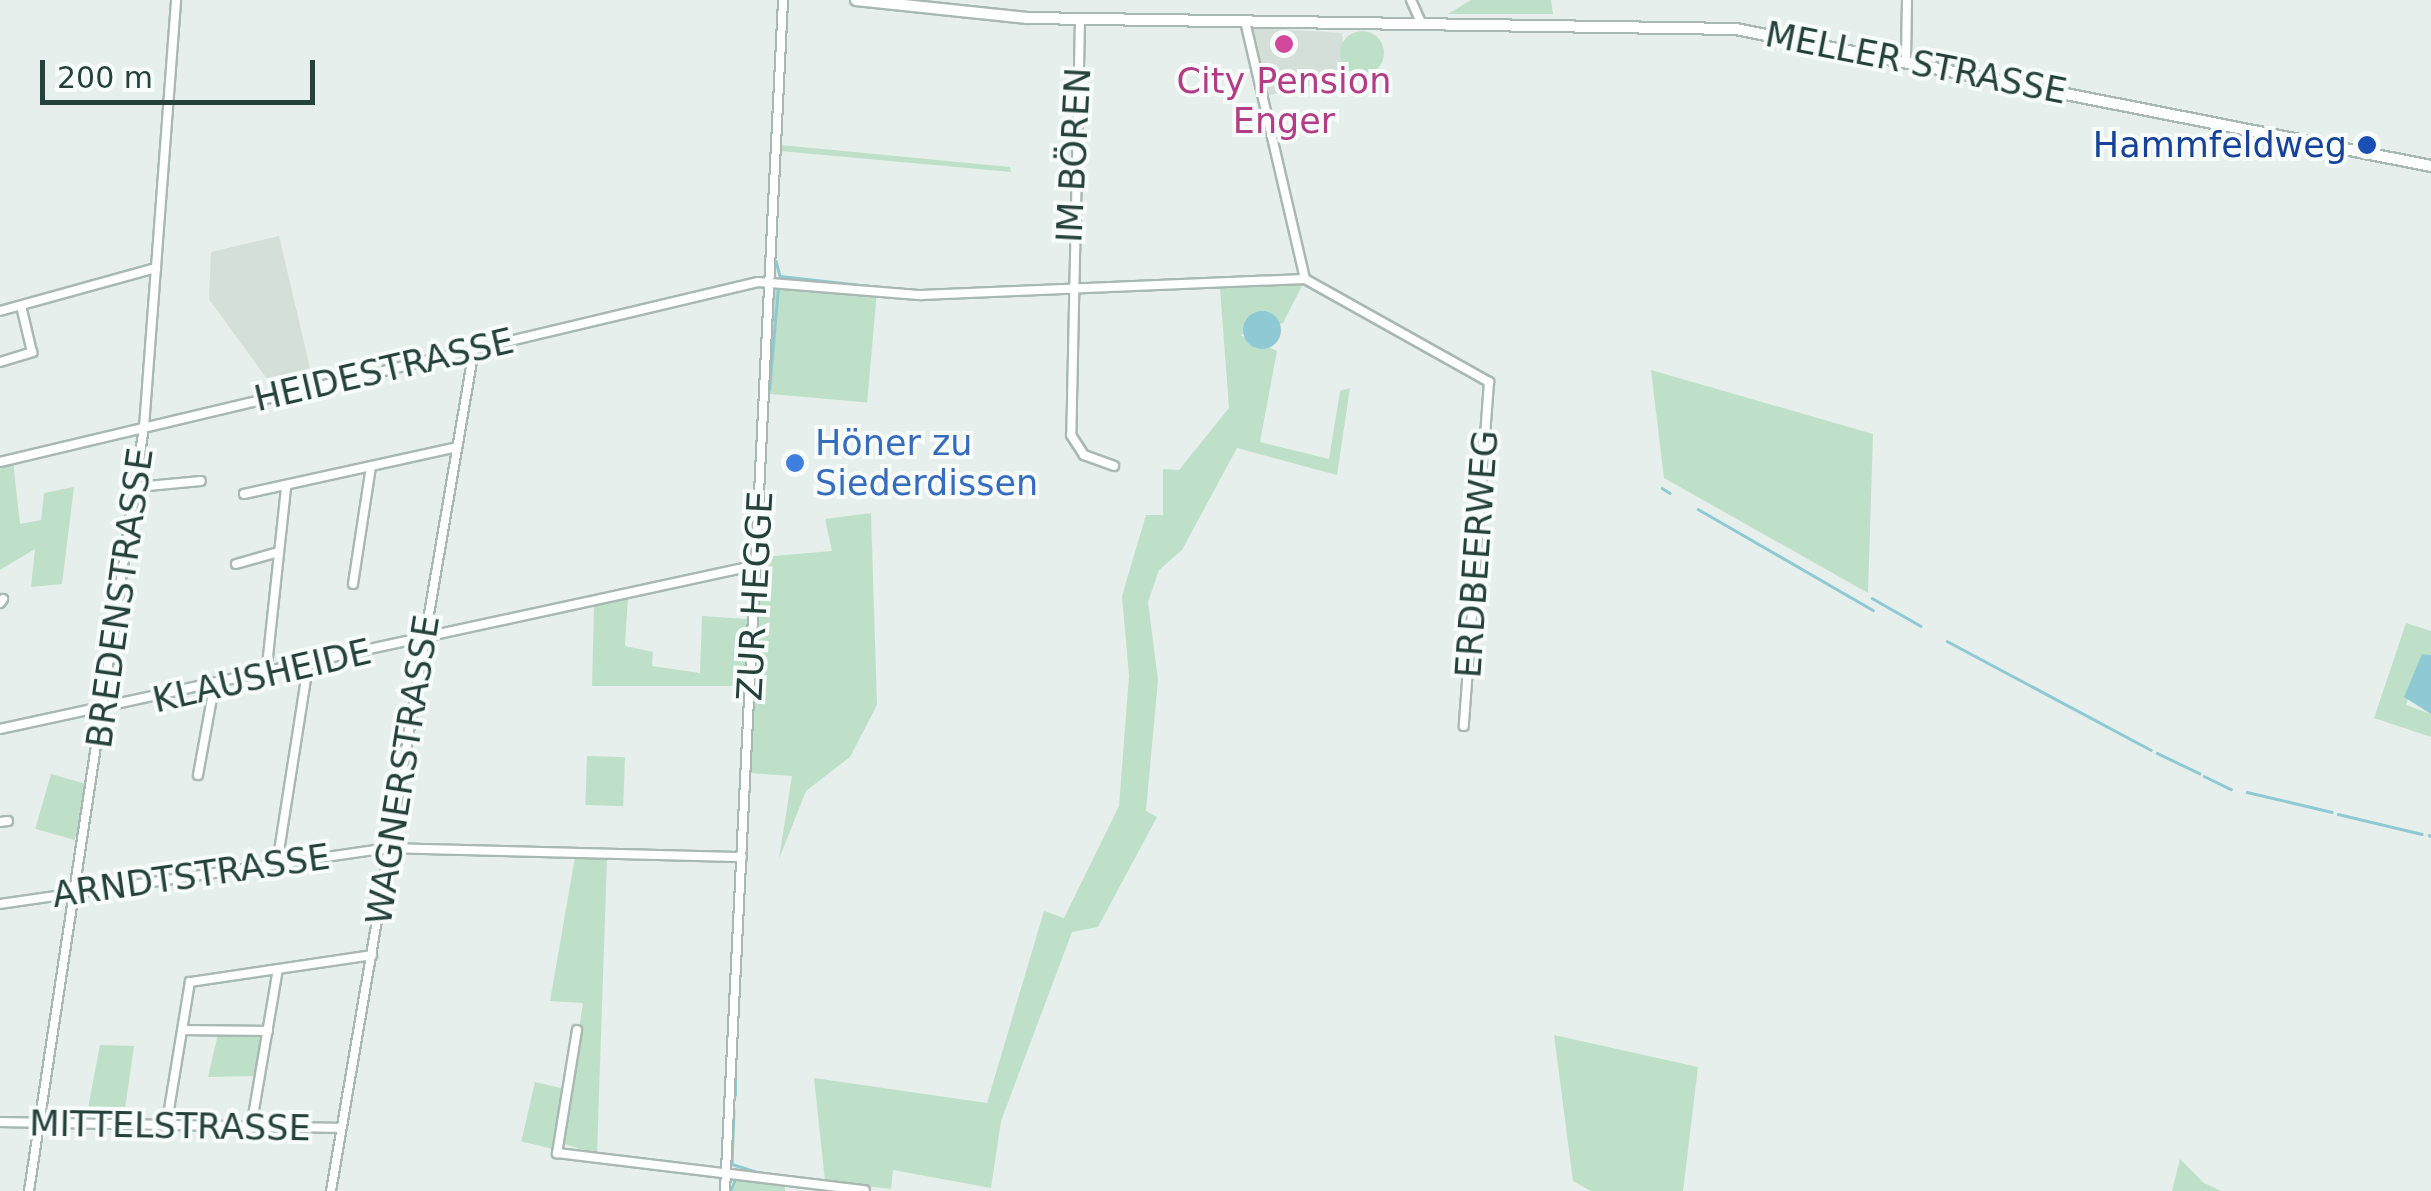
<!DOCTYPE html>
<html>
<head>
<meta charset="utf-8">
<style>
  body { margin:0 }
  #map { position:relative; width:2431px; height:1191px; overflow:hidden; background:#e6efeb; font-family:"DejaVu Sans",sans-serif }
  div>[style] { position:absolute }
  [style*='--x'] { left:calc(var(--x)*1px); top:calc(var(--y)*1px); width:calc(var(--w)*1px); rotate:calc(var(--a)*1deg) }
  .built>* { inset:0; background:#d4dfda }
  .green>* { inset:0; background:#bfe0c8; transform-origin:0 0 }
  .round { border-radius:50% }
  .water>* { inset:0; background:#8ec9d4 }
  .stream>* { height:2.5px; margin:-1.25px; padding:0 1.25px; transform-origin:1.25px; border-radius:1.25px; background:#8ec9d4 }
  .roads { filter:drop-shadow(2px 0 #a8b8b2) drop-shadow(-2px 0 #a8b8b2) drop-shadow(0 2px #a8b8b2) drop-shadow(0 -2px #a8b8b2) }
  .minor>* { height:8px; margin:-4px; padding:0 4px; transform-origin:4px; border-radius:4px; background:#fff }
  .secondary>* { height:10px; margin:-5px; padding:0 5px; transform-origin:5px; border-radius:5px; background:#fff }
  .dots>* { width:28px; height:28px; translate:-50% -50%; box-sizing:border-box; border:5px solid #f7fbf9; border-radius:50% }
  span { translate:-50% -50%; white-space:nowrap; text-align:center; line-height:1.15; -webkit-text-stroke:8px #f7fbf9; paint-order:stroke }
  .street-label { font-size:35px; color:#24423a }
  .hotel-label { font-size:35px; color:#b23c85 }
  .transit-label { font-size:35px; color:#164399 }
  .right { translate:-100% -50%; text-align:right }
  .shop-label { font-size:35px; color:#366cbe }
  .left { translate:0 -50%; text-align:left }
  .scale { position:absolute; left:40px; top:60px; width:275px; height:45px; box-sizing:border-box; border:5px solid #24423a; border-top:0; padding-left:12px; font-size:30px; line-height:35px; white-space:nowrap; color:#24423a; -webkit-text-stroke:8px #f7fbf9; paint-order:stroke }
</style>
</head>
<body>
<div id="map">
  <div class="built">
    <div style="clip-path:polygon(1249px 27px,1342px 33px,1346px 77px,1266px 96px)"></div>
    <div style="clip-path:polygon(279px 236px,314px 385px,278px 394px,209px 299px,211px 252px)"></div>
  </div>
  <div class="green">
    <div style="clip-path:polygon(1471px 0,1551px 0,1553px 14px,1448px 14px)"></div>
    <div class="round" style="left:1340px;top:31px;width:44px;height:44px"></div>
    <div style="clip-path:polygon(781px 145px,1010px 167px,1011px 172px,780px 151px)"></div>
    <div style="clip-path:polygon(1304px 282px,1283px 323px,1240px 335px,1277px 351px,1260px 442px,1329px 459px,1340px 391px,1350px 388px,1337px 475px,1237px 448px,1182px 550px,1159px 570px,1148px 602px,1158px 680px,1146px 811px,1157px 817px,1098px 927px,1072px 932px,1001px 1121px,991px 1188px,893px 1170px,891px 1189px,825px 1181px,814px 1078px,987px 1103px,1044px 911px,1064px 918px,1119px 806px,1129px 676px,1122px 596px,1146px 515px,1163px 515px,1163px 469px,1179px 470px,1229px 408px,1220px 289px)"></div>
    <div style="left:775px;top:286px;width:102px;height:108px;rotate:5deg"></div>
    <div style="clip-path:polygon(1651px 370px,1873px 434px,1868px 593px,1664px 478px)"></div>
    <div style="clip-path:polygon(13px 461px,20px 524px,41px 520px,44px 493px,74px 487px,62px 584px,31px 587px,35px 549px,0 570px,0 464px)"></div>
    <div style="clip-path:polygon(871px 513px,877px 705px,850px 757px,806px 791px,779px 859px,792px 776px,749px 773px,761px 557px,832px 551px,825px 519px)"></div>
    <div style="clip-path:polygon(628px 597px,625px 646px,653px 652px,652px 666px,700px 673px,702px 616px,747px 619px,744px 686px,592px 686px,594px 605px)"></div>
    <div style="clip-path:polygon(2406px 623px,2431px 631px,2431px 655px,2422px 654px,2406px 705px,2431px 714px,2431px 737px,2374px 718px)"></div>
    <div style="left:587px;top:756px;width:38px;height:49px;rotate:2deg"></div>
    <div style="left:51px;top:774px;width:41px;height:57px;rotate:16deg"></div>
    <div style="clip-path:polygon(575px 857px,607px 859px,597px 1154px,561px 1143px,583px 1003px,550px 1001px)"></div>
    <div style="clip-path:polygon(255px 1033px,264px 1038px,258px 1076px,208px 1077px,218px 1034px)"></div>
    <div style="clip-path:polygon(1554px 1035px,1698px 1067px,1683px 1191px,1591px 1191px,1573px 1181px)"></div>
    <div style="clip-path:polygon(100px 1045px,134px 1046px,123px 1123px,85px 1124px)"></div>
    <div style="left:535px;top:1082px;width:32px;height:61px;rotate:13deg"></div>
    <div style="clip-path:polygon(2180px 1159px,2204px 1183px,2221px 1191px,2172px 1191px)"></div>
    <div style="clip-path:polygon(735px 1179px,785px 1184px,785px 1191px,731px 1191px)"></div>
  </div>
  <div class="water">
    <div class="round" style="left:1243px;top:311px;width:38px;height:38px"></div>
    <div style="clip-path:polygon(2422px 654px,2431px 655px,2431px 714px,2404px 697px)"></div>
  </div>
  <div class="stream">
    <div style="--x:776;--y:261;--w:16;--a:75"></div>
    <div style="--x:780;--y:276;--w:99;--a:6.4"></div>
    <div style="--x:769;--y:390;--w:103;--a:-85"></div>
    <div style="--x:757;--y:450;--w:44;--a:-87.4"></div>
    <div style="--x:1662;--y:488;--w:9;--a:32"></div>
    <div style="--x:1698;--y:509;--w:202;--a:30"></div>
    <div style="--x:751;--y:551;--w:77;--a:-86.3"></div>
    <div style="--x:1872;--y:598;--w:56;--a:29.7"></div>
    <div style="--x:1947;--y:641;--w:231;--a:28.1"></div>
    <div style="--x:747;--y:664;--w:89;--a:-87.4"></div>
    <div style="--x:2157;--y:753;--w:47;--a:25.5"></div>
    <div style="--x:2204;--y:776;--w:30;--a:26"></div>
    <div style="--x:2247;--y:792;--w:87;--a:13.2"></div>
    <div style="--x:2338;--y:814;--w:86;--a:13.4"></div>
    <div style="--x:2429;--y:835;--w:2;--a:27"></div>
    <div style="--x:738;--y:844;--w:171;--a:-87.3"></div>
    <div style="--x:729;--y:1018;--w:57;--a:-87"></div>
    <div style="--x:735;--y:1095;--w:16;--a:-90"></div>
    <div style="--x:734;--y:1110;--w:54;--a:92.1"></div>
    <div style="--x:732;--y:1164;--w:28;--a:18"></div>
    <div style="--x:722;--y:1162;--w:41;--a:-87.2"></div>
    <div style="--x:720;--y:1191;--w:9;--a:-90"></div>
    <div style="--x:730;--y:1191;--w:10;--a:-66"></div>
  </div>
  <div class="roads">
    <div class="minor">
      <div style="--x:1411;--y:0;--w:24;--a:66"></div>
      <div style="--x:1080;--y:19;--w:416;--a:91.2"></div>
      <div style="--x:1071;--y:435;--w:24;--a:57"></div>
      <div style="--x:1084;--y:455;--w:32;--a:20"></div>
      <div style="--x:1245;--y:21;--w:265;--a:76.9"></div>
      <div style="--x:1906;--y:58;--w:58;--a:-89"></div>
      <div style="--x:0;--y:311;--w:162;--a:-15.4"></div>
      <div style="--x:0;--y:362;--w:34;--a:-17"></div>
      <div style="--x:32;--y:352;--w:47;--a:-103.4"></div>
      <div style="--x:0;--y:462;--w:779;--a:-13.36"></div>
      <div style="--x:758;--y:282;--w:164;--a:4.6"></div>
      <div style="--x:921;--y:295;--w:384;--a:-2.4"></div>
      <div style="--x:1305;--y:279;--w:211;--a:29.2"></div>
      <div style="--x:1489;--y:382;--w:345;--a:94.2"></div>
      <div style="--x:137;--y:487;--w:64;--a:-5.4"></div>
      <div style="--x:244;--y:494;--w:218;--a:-12.4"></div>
      <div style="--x:236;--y:564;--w:41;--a:-15.8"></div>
      <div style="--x:353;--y:584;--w:118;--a:-81.3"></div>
      <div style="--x:0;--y:603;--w:5;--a:-53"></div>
      <div style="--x:266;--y:675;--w:188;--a:-83.9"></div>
      <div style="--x:0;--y:729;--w:775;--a:-12.22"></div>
      <div style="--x:198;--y:775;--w:89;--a:-79.7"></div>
      <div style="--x:0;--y:822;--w:8;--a:-7"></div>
      <div style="--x:277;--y:864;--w:200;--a:-81.1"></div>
      <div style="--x:0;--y:904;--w:393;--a:-8.2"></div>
      <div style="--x:389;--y:848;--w:353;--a:1.5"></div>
      <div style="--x:182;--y:1030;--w:86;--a:0.7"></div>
      <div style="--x:577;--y:1030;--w:125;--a:99.2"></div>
      <div style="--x:557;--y:1153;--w:310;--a:6.9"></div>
      <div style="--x:0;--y:1122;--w:341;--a:1"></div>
      <div style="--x:166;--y:1128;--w:148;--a:-80.7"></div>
      <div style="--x:190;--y:982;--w:184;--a:-8.4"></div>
      <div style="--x:251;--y:1128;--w:161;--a:-80.4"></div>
      <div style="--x:29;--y:1191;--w:773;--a:-81.44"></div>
      <div style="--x:144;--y:427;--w:428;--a:-85.7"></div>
      <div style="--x:331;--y:1191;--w:854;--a:-80.36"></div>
      <div style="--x:725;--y:1191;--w:1192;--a:-87.21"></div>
    </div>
    <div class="secondary">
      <div style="--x:856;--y:0;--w:172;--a:6"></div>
      <div style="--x:1027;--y:18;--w:709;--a:0.89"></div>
      <div style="--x:1736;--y:29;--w:708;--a:11.15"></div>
    </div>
  </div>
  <div class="dots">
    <div style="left:1284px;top:44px;background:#d1479c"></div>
    <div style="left:2367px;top:145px;background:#1a4fb4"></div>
    <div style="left:795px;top:463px;background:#3f7fe0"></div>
  </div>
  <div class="street-label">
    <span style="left:1916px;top:63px;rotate:11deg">MELLER STRASSE</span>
    <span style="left:1074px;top:155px;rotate:-87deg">IM BÖREN</span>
    <span style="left:384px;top:370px;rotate:-13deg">HEIDESTRASSE</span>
    <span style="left:1477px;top:554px;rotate:-86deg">ERDBEERWEG</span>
    <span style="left:755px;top:596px;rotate:-87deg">ZUR HEGGE</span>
    <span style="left:120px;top:598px;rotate:-82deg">BREDENSTRASSE</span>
    <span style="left:262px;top:676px;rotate:-13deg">KLAUSHEIDE</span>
    <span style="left:403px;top:770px;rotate:-81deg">WAGNERSTRASSE</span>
    <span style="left:191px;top:876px;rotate:-8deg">ARNDTSTRASSE</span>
    <span style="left:170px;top:1126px;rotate:1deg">MITTELSTRASSE</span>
  </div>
  <div class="hotel-label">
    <span style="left:1284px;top:101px">City Pension<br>Enger</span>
  </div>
  <div class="transit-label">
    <span class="right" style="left:2347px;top:145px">Hammfeldweg</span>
  </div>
  <div class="shop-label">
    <span class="left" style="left:815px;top:463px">Höner zu<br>Siederdissen</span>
  </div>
  <div class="scale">200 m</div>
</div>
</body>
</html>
